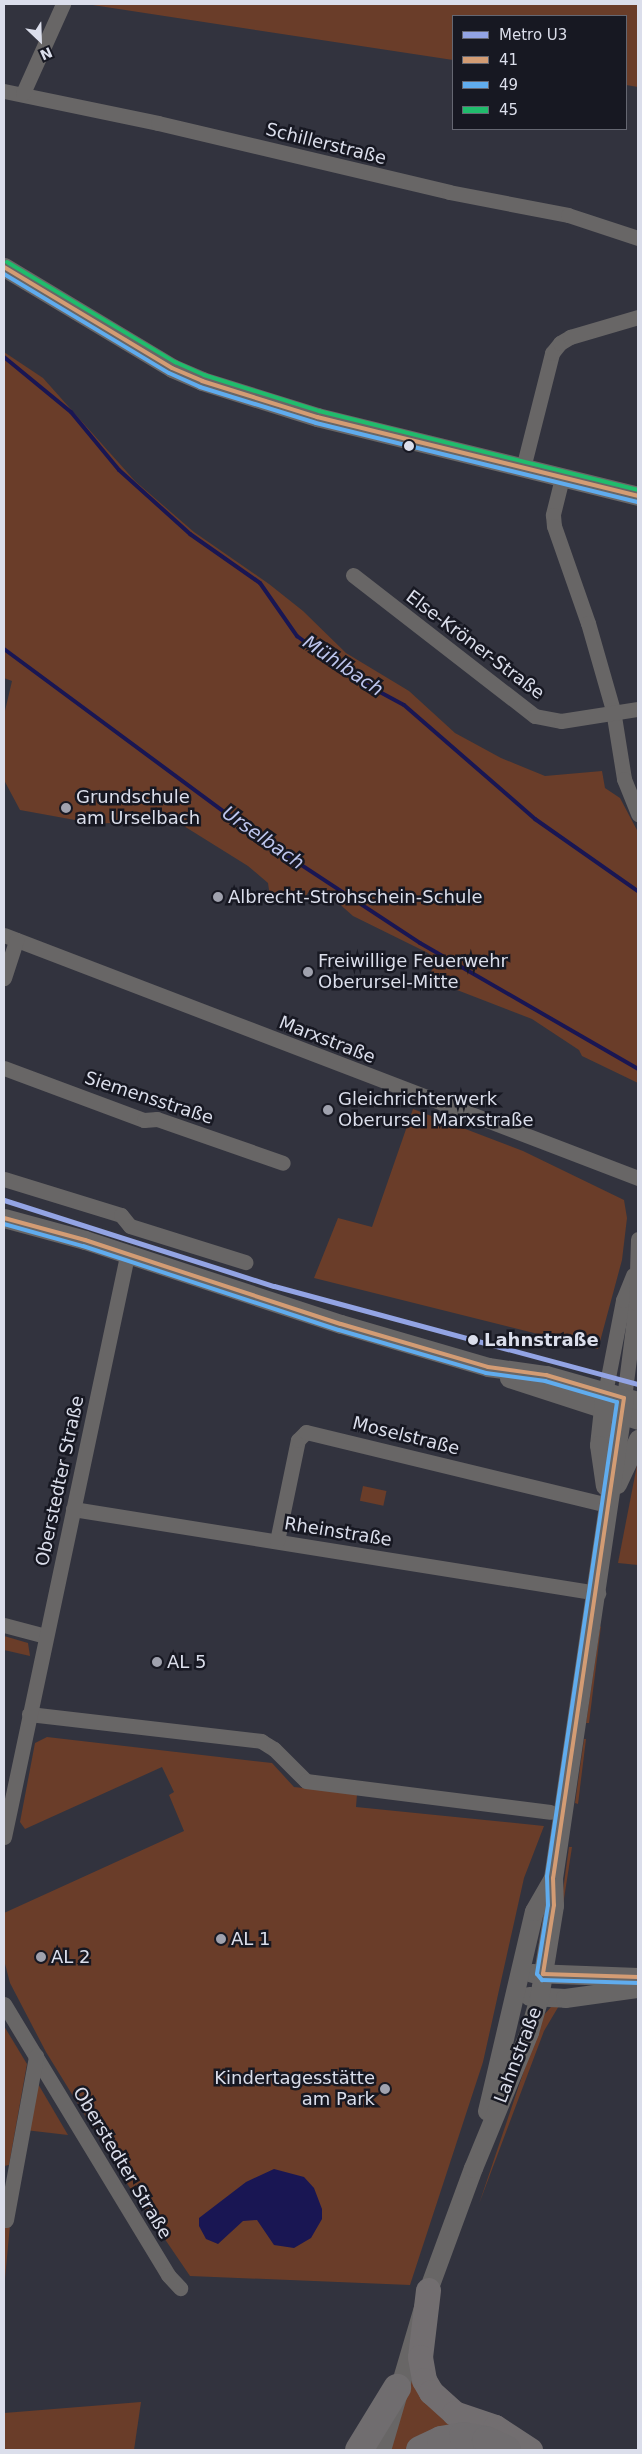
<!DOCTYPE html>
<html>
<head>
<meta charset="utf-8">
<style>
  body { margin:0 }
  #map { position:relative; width:642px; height:2454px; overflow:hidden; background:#32333e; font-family:"DejaVu Sans",sans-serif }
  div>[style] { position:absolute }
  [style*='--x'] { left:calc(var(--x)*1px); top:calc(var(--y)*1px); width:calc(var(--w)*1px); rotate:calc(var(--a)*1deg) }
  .green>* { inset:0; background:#6a3d29; transform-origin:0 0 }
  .water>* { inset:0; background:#191653 }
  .stream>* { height:4px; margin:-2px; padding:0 2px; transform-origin:2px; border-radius:2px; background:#191653 }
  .minor>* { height:15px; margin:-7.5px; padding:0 7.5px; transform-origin:7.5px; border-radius:7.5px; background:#686666 }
  .tertiary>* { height:19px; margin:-9.5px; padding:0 9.5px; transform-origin:9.5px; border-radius:9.5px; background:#686666 }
  .trunk>* { height:25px; margin:-12.5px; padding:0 12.5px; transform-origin:12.5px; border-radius:12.5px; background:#726e70 }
  .motorway>* { height:28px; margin:-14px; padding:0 14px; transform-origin:14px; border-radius:14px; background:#706d6f }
  .bus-1>* { height:4px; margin:-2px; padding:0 2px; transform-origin:2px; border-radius:2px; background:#d39c74 }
  .bus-2>* { height:4px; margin:-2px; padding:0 2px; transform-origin:2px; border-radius:2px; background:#60acee }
  .bus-3>* { height:4px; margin:-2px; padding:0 2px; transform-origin:2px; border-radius:2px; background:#20bc6c }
  .metro-1>* { height:5px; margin:-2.5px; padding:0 2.5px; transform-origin:2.5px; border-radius:2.5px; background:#93a4e4 }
  .dots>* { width:14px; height:14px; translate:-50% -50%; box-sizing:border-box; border:2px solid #171822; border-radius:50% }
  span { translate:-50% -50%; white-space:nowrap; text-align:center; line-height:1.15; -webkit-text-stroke:5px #171822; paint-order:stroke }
  .street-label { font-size:18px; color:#dbdeeb }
  .poi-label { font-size:18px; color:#dbdeeb }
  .left { translate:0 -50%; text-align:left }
  .right { translate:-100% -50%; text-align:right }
  .stop-label { font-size:18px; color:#dbdeeb; font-weight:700 }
  .water-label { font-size:19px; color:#bdc5ed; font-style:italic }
  .frame { position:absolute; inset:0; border:5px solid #dbdeeb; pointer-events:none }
  .legend { position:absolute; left:452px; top:15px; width:175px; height:115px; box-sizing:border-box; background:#171822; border:1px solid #656772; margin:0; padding:6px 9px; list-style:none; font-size:15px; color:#dbdeeb }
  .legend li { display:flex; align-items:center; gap:10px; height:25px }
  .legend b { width:25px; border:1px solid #656772 }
  .north { position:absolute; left:15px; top:15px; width:50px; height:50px; -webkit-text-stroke:4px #171822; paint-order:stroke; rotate:156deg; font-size:14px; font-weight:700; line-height:20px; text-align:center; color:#dbdeeb }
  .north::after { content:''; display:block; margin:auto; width:18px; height:22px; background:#dbdeeb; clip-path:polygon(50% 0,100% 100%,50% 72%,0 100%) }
</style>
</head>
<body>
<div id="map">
  <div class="green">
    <div style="clip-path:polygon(86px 4px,638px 4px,638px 87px,626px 85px,626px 16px,453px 16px,453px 60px)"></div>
    <div style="clip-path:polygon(4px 352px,43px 378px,135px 481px,194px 532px,269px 584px,303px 611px,346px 653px,409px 691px,455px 733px,501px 758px,545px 776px,602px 771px,605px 788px,620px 798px,638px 832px,638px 1083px,582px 1056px,579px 1050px,532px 1019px,426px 978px,438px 962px,428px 953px,353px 916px,327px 893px,310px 890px,305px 897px,279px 890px,270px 897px,268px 883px,248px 866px,171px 818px,97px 824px,20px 810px,4px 780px,4px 715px,12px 681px,4px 678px)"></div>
    <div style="clip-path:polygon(413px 1109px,523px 1151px,624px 1200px,627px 1218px,622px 1260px,598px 1349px,314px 1278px,338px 1218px,372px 1227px)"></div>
    <div style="clip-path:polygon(638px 1460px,638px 1565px,618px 1563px)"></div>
    <div style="left:363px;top:1486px;width:24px;height:15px;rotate:12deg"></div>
    <div style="clip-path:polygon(601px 1626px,589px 1723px,586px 1723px,600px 1627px)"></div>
    <div style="clip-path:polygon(4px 1636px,28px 1643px,30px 1656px,4px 1650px)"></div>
    <div style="clip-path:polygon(47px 1737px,272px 1763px,294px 1787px,357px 1794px,356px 1807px,544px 1826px,524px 1878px,483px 2062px,410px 2285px,190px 2276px,128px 2185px,46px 2052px,10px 1983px,4px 1960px,4px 1913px,184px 1831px,169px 1795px,174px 1792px,162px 1767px,25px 1829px,20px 1822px,35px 1743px)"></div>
    <div style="clip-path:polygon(584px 1739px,586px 1739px,578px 1804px,575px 1803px)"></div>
    <div style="clip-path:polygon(569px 1847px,572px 1847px,557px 1944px,556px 1940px)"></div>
    <div style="clip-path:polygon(560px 2004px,544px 2031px,479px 2204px,542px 2017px,551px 2007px)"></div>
    <div style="clip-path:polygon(4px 2026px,27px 2064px,9px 2165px,4px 2166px)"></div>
    <div style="clip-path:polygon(34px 2077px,68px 2135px,25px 2130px)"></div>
    <div style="clip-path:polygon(4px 2225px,10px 2225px,4px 2289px)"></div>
    <div style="clip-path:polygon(413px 2364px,503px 2442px,391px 2450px)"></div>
    <div style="clip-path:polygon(141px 2402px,134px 2450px,4px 2450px,4px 2413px)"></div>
  </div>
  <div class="water">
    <div style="clip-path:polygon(274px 2169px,304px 2177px,314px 2188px,322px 2209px,322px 2219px,311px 2238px,294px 2248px,274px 2245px,257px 2220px,243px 2221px,218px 2244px,206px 2239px,199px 2226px,199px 2218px,246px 2182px)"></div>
  </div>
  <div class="stream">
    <div style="--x:4;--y:357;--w:87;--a:39.4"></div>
    <div style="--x:71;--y:412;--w:75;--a:50.4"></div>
    <div style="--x:119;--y:470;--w:96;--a:42"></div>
    <div style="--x:190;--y:534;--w:85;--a:35"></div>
    <div style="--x:260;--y:583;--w:65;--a:55.1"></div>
    <div style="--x:297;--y:636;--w:69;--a:36.7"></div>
    <div style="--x:352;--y:677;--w:59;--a:28.3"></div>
    <div style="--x:404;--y:705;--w:174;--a:41"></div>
    <div style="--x:535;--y:819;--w:126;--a:35"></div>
    <div style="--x:4;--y:649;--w:307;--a:36.5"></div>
    <div style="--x:251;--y:832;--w:202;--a:33.3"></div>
    <div style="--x:420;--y:943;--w:252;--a:30"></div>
  </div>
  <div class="minor">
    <div style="--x:4;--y:91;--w:157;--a:11.7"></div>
    <div style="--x:158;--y:123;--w:299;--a:13.3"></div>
    <div style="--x:449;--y:192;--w:121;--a:10.9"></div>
    <div style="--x:568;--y:215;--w:74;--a:18.2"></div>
    <div style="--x:23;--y:93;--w:98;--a:-65.8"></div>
    <div style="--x:523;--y:468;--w:119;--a:-75.8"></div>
    <div style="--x:552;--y:353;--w:13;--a:-51"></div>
    <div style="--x:560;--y:343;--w:12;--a:-31"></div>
    <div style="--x:570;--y:337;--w:71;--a:-16.4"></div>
    <div style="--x:562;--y:478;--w:38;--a:104"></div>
    <div style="--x:553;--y:515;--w:11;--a:85"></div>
    <div style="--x:554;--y:526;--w:103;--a:70.7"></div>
    <div style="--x:588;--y:623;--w:91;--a:74"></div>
    <div style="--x:613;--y:710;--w:70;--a:80.9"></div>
    <div style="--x:624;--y:779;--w:38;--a:68"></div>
    <div style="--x:353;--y:575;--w:230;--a:37.8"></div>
    <div style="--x:535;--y:716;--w:26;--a:11"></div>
    <div style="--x:561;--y:721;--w:78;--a:-8.9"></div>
    <div style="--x:4;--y:935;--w:679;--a:20.97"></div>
    <div style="--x:4;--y:978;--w:40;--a:-72"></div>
    <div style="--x:4;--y:1068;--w:149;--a:20.4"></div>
    <div style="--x:144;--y:1120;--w:13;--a:-4"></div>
    <div style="--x:157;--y:1119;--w:133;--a:19.2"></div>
    <div style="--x:4;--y:1179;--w:122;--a:17.1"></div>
    <div style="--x:121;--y:1215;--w:14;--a:51"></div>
    <div style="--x:130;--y:1226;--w:121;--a:17.4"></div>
    <div style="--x:605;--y:1393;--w:95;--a:-79"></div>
    <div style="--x:623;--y:1300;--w:27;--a:-68"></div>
    <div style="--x:624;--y:1398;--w:96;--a:-82.8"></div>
    <div style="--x:636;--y:1303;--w:64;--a:-88.2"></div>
    <div style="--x:73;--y:1509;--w:532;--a:9.09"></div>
    <div style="--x:277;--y:1541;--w:103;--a:-78.3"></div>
    <div style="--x:298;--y:1440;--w:11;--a:-45"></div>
    <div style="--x:306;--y:1432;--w:311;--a:13.6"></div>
    <div style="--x:4;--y:1625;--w:43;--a:14.7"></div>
    <div style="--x:29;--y:1714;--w:234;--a:6.6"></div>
    <div style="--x:261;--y:1741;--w:15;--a:32"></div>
    <div style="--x:274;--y:1749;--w:45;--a:45"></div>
    <div style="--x:306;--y:1781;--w:246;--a:7.2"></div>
    <div style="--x:4;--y:1837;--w:594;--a:-78.05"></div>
    <div style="--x:4;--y:2004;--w:317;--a:58.8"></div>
    <div style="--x:168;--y:2275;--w:18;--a:47"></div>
    <div style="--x:6;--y:2220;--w:167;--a:-79.6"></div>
  </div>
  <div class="tertiary">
    <div style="--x:4;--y:267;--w:196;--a:31"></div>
    <div style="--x:172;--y:368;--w:33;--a:23"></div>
    <div style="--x:202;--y:381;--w:121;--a:17.4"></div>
    <div style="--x:317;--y:417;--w:331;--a:13.8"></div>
    <div style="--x:4;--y:1218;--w:84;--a:15.2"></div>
    <div style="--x:85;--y:1240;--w:269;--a:18.2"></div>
    <div style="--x:341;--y:1324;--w:153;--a:16.3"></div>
    <div style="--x:488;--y:1367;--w:59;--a:7.9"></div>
    <div style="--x:546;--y:1375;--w:96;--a:15.8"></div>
    <div style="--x:509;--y:1378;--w:136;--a:18"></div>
    <div style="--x:604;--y:1399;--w:46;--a:96.2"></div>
    <div style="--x:599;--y:1445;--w:41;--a:81.7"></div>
    <div style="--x:617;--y:1484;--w:50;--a:-65"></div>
    <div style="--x:532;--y:1973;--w:106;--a:2.2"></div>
    <div style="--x:529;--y:1996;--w:36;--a:3"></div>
    <div style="--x:565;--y:1998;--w:74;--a:-7.8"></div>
    <div style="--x:487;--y:2111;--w:205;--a:-76.8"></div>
    <div style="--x:534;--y:1911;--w:38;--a:-60"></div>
    <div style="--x:381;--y:2450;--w:167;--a:-73.6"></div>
    <div style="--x:428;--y:2290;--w:130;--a:-69.8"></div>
    <div style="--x:473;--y:2168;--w:147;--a:-67.6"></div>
    <div style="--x:529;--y:2032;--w:35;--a:-74"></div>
    <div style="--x:539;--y:1998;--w:94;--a:-80.8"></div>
    <div style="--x:554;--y:1905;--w:27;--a:-92"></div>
    <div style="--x:553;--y:1878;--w:485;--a:-81.6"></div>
  </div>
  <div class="trunk">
    <div style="--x:428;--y:2290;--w:67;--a:96.8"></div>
    <div style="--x:420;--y:2357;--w:23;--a:80"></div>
    <div style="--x:424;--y:2380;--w:14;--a:60"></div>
    <div style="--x:431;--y:2392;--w:31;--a:42"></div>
    <div style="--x:454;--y:2413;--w:43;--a:18.9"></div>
    <div style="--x:495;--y:2427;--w:42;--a:33.3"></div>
  </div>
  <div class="motorway">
    <div style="--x:359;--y:2450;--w:73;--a:-58.5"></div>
    <div style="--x:420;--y:2450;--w:23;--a:-25"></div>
    <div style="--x:441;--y:2440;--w:22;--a:-10"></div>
    <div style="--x:463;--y:2436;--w:23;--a:10"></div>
    <div style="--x:486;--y:2440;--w:23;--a:25"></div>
  </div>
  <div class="bus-1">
    <div style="--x:4;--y:267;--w:196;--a:31"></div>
    <div style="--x:172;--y:368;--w:33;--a:23"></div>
    <div style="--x:202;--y:381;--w:121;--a:17.4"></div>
    <div style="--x:317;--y:417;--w:331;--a:13.8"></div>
    <div style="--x:4;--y:1218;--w:84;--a:15.2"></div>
    <div style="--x:85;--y:1240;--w:269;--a:18.2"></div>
    <div style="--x:341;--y:1324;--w:153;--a:16.3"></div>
    <div style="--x:488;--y:1367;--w:59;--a:7.9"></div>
    <div style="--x:546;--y:1375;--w:81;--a:16.4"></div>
    <div style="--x:624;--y:1398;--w:485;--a:98.4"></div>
    <div style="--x:553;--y:1878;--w:27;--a:88"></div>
    <div style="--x:554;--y:1905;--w:70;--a:99.1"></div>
    <div style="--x:543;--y:1974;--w:95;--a:1.8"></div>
  </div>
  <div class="bus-2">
    <div style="--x:4;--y:274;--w:192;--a:31"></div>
    <div style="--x:169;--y:373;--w:34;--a:24"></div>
    <div style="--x:200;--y:387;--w:121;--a:17.2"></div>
    <div style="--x:316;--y:423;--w:331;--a:13.8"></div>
    <div style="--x:4;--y:1224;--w:82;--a:15.6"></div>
    <div style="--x:83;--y:1246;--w:269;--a:18.2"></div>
    <div style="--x:339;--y:1330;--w:153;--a:16.3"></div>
    <div style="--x:486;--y:1373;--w:60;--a:7.7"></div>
    <div style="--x:545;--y:1381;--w:75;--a:16.3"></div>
    <div style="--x:617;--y:1402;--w:480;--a:98.4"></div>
    <div style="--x:547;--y:1877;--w:28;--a:88"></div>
    <div style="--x:548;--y:1905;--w:70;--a:99.1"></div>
    <div style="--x:537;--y:1974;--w:8;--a:50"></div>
    <div style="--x:542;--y:1980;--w:96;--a:1.8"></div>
  </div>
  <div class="bus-3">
    <div style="--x:7;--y:262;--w:196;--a:30.8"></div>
    <div style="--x:175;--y:362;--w:32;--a:24"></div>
    <div style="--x:204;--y:375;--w:121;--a:17.4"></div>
    <div style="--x:319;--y:411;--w:329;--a:13.9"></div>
  </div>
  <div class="metro-1">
    <div style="--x:4;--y:1200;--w:283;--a:17.7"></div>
    <div style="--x:274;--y:1286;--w:377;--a:15.1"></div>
  </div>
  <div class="dots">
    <div style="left:409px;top:446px;background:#dbdeeb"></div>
    <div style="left:66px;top:808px;background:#a0a2ae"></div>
    <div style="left:218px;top:897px;background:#a0a2ae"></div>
    <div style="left:308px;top:972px;background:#a0a2ae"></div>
    <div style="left:328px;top:1110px;background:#a0a2ae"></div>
    <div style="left:473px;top:1340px;background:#dbdeeb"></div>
    <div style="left:157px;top:1662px;background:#a0a2ae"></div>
    <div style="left:221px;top:1939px;background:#a0a2ae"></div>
    <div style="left:41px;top:1957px;background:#a0a2ae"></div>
    <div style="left:385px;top:2089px;background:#a0a2ae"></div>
  </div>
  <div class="street-label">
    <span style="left:326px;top:144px;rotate:14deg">Schillerstraße</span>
    <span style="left:475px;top:645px;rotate:37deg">Else-Kröner-Straße</span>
    <span style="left:327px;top:1040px;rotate:21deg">Marxstraße</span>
    <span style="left:149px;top:1098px;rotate:18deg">Siemensstraße</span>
    <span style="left:406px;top:1436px;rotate:14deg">Moselstraße</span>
    <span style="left:60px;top:1481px;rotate:-78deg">Oberstedter Straße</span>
    <span style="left:338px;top:1532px;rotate:9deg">Rheinstraße</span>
    <span style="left:518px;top:2055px;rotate:-69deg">Lahnstraße</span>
    <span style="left:122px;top:2163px;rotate:59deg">Oberstedter Straße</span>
  </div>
  <div class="poi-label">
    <span class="left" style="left:76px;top:808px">Grundschule<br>am Urselbach</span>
    <span class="left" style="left:228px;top:897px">Albrecht-Strohschein-Schule</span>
    <span class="left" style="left:318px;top:972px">Freiwillige Feuerwehr<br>Oberursel-Mitte</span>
    <span class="left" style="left:338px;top:1110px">Gleichrichterwerk<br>Oberursel Marxstraße</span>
    <span class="left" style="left:167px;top:1662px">AL 5</span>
    <span class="left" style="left:231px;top:1939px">AL 1</span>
    <span class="left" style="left:51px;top:1957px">AL 2</span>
    <span class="right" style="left:375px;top:2089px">Kindertagesstätte<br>am Park</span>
  </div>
  <div class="stop-label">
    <span class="left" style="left:484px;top:1340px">Lahnstraße</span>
  </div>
  <div class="water-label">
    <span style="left:343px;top:666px;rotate:34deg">Mühlbach</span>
    <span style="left:263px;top:838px;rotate:35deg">Urselbach</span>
  </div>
  <div class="frame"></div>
  <ul class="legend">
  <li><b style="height:6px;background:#93a4e4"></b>Metro U3</li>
  <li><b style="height:6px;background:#d39c74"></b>41</li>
  <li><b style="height:6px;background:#60acee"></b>49</li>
  <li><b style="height:6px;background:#20bc6c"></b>45</li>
  </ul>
  <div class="north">N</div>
</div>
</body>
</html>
